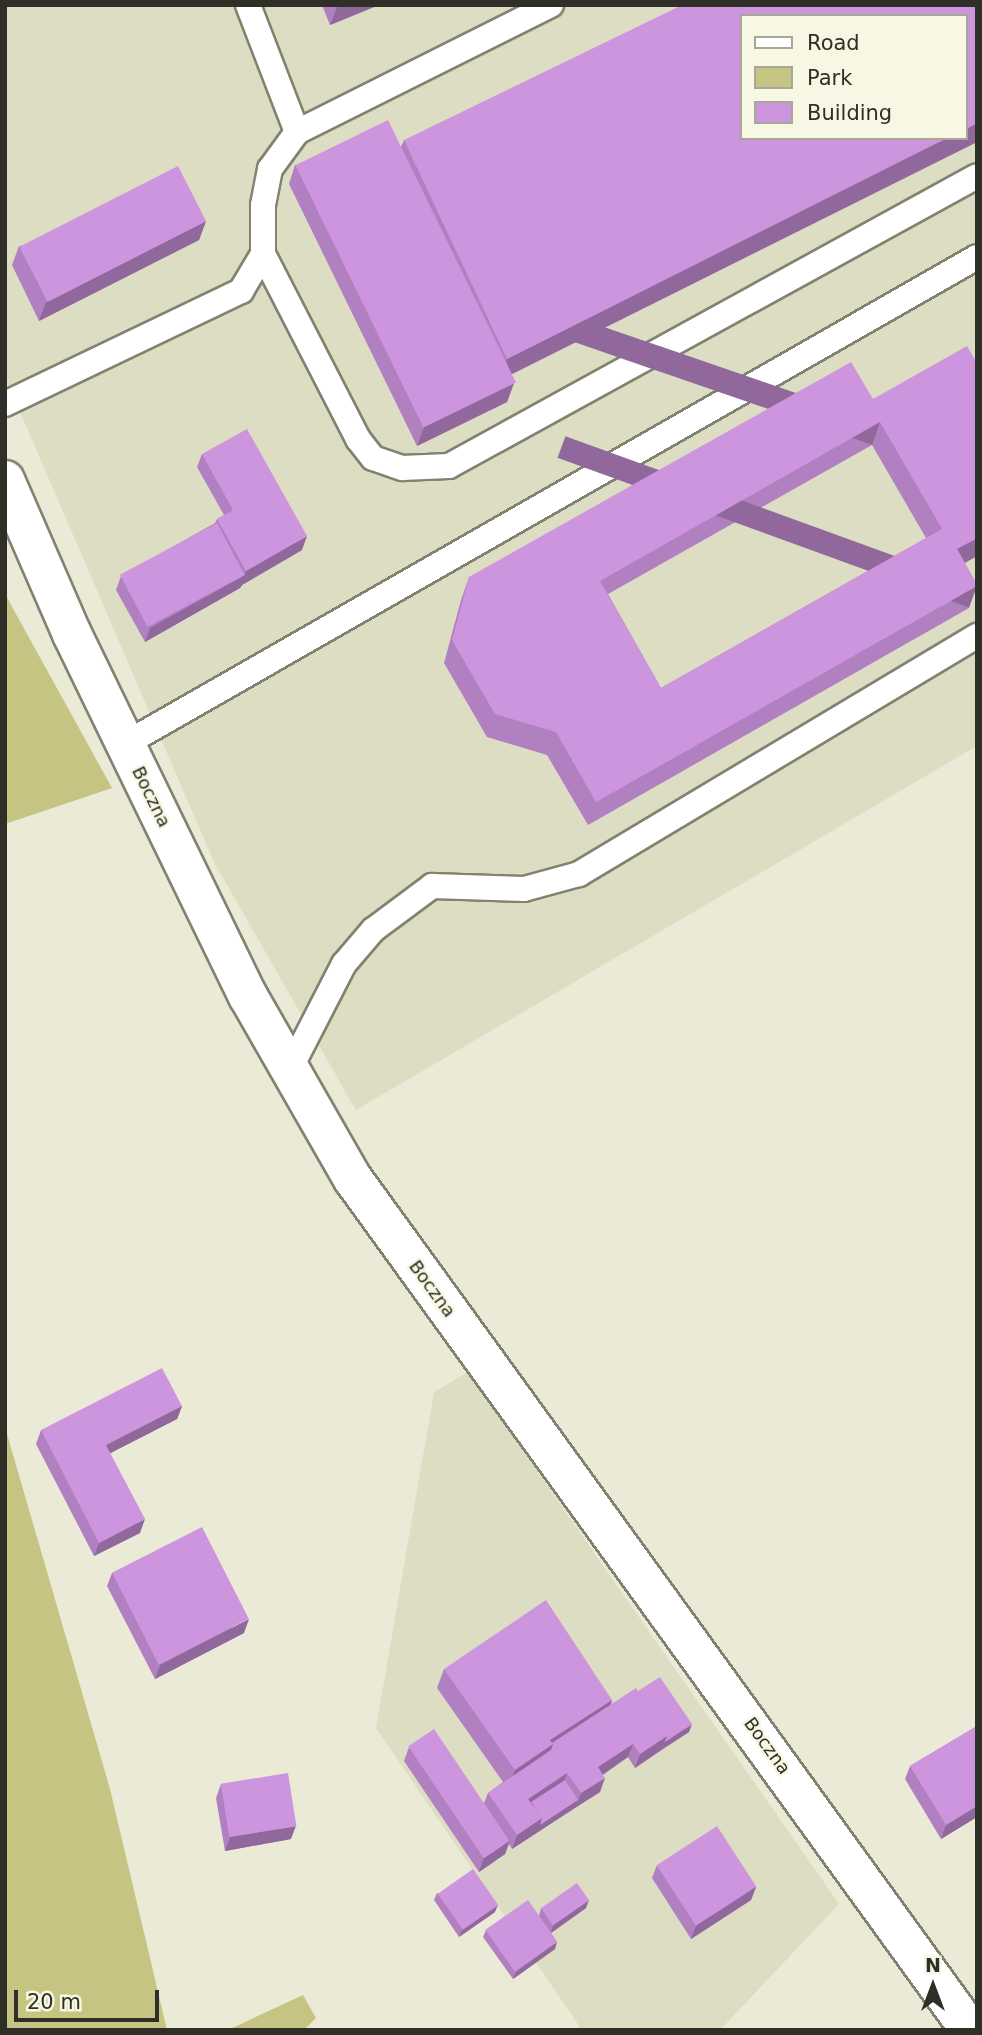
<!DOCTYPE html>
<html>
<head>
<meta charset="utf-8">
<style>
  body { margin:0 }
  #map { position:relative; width:982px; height:2035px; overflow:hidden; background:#eaead6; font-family:"DejaVu Sans",sans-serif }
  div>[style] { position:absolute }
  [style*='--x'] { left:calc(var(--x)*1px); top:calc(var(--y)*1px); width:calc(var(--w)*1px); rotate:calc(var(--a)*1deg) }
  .built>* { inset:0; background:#ddddc3 }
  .green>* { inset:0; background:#c5c482 }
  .roads { filter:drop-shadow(2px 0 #828270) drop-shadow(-2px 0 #828270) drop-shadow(0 2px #828270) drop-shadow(0 -2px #828270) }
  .lane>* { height:24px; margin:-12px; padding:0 12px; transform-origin:12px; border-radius:12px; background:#fff }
  .street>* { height:38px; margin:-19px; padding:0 19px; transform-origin:19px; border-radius:19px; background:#fff }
  .wall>* { inset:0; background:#b180c0 }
  .shaded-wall>* { inset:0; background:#90689c; transform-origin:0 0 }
  .building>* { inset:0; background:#ce95df; transform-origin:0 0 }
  span { translate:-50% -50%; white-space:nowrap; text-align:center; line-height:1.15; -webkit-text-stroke:5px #f7f7e3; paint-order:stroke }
  .street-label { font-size:18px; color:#2f2f27 }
  .frame { position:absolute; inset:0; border:7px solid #2f2f27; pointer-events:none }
  .legend { position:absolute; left:740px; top:14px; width:228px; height:126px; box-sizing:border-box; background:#f7f7e3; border:2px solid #a7a798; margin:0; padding:9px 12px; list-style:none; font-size:21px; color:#2f2f27 }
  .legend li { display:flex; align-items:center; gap:14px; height:35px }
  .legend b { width:35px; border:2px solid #a7a798 }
  .north { position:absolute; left:898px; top:1951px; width:70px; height:70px; -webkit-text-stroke:5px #f7f7e3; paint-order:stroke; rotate:0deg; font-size:19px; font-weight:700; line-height:28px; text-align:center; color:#2f2f27 }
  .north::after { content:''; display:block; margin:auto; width:24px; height:32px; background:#2f2f27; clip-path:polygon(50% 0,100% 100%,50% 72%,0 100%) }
  .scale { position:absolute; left:14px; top:1990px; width:145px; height:32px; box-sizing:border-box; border:4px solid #2f2f27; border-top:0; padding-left:9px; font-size:21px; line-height:24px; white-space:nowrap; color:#2f2f27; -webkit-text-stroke:5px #f7f7e3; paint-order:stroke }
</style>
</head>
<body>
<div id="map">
  <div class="built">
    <div style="clip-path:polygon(evenodd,5px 5px,977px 5px,977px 746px,356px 1110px,214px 862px,5px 377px,5px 5px,742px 16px,966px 16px,966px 138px,742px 138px,742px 16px)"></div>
    <div style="clip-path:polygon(468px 1372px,839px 1904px,720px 2030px,582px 2030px,376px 1728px,434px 1392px)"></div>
  </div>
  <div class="green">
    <div style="clip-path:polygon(5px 594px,112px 788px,5px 824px)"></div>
    <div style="clip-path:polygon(5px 1427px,110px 1789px,167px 2030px,5px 2030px)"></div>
    <div style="clip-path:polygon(303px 1995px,316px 2018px,304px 2030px,228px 2030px)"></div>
  </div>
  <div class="roads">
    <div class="lane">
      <div style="--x:248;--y:5;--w:136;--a:68.9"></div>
      <div style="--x:263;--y:254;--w:208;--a:62.8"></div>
      <div style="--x:358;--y:439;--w:24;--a:52"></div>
      <div style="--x:373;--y:458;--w:31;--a:19"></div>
      <div style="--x:402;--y:468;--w:47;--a:-2.4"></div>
      <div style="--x:449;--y:466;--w:602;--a:-28.78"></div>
      <div style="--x:5;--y:404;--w:262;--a:-25.6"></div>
      <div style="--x:241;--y:291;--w:43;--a:-59.3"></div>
      <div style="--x:263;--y:254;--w:49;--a:-90"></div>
      <div style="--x:263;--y:205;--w:37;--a:-79"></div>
      <div style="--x:270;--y:169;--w:46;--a:-53.9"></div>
      <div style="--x:297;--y:132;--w:284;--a:-26.6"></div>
      <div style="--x:125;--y:744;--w:981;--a:-29.75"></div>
      <div style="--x:290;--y:1069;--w:118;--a:-62.8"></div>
      <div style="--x:344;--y:964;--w:45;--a:-49.5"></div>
      <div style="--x:373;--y:930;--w:74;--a:-36.7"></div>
      <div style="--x:432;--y:886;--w:92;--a:1.9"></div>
      <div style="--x:524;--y:889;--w:57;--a:-15.3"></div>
      <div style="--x:579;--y:874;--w:464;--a:-30.9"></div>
    </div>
    <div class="street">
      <div style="--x:5;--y:480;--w:168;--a:66.5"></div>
      <div style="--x:72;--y:634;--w:403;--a:64.1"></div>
      <div style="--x:248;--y:996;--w:211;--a:60.2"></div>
      <div style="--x:353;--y:1179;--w:1051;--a:54.06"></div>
    </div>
  </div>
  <div class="wall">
    <div style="clip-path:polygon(322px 5px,379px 5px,330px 25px)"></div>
    <div style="clip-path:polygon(404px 140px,977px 142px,510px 375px,514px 383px,507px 402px,417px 446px,289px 184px,295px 165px,401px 147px)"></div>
    <div style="clip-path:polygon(206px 221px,199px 240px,39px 321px,12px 265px,19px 246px)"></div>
    <div style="clip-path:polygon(evenodd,873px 399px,977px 556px,965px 563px,969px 608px,588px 825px,547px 755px,487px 737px,444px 663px,461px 600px,469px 577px,873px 399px,872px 445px,926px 538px,661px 688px,608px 594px,872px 445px)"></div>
    <div style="clip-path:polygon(202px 454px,302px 550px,242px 585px,240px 588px,145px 642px,116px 590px,121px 576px,215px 523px,217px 519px,224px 515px,197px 467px)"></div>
    <div style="clip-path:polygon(182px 1406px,177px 1419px,110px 1453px,140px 1533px,94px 1556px,36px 1444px,41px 1430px)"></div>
    <div style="clip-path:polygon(112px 1573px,244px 1633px,155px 1679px,107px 1586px)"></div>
    <div style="clip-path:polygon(444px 1669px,612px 1700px,611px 1704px,638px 1691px,689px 1732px,635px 1768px,628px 1757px,603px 1775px,600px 1792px,512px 1849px,509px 1844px,505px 1854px,479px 1872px,404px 1761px,409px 1747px,484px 1803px,488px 1793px,503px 1782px,437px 1688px)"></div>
    <div style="clip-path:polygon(977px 1726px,977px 1817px,941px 1839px,905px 1779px,910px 1766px)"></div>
    <div style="clip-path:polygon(221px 1784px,291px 1839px,225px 1851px,216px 1798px)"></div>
    <div style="clip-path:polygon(657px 1865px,756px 1887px,751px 1900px,691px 1939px,652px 1878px)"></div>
    <div style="clip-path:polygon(437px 1893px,495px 1912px,459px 1937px,434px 1900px)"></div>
    <div style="clip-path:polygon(541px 1908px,586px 1908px,551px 1933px,555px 1949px,513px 1979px,483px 1937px,486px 1930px,539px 1916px)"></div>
  </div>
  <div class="shaded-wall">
    <div style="clip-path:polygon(338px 5px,379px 5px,330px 25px)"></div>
    <div style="clip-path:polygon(977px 123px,977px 142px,498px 381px,507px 359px,947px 138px,966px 138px,966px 129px)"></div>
    <div style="clip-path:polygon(206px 221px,199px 240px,39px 321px,46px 302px)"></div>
    <div style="clip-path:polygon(514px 383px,507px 402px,417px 446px,424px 427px)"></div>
    <div style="left:880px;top:422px;width:24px;height:322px;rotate:109deg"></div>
    <div style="clip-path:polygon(307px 536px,302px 550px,242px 585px,240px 588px,145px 642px,150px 628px,245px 575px,246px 571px)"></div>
    <div style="clip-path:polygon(977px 538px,977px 556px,948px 572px,957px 549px)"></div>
    <div style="left:977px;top:586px;width:23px;height:438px;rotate:110deg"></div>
    <div style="clip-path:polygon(182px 1406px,177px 1419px,101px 1458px,106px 1445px)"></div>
    <div style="clip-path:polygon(145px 1519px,140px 1533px,94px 1556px,99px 1543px)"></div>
    <div style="clip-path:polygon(249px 1619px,244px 1633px,155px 1679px,160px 1665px)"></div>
    <div style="clip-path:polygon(612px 1700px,605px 1719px,508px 1789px,515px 1770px,550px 1740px)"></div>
    <div style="clip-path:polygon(692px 1724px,689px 1732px,662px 1749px,665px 1742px)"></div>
    <div style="clip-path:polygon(667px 1736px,662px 1749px,635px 1768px,640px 1754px)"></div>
    <div style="clip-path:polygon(633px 1744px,628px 1757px,593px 1781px,598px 1767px)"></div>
    <div style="clip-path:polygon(567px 1773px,562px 1787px,529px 1809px,528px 1799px)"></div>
    <div style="clip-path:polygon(605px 1778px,600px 1792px,576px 1807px,581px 1793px)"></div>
    <div style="clip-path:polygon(578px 1800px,576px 1807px,512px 1849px,517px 1835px,542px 1818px)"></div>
    <div style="clip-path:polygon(977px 1806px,977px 1817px,941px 1839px,946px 1825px)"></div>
    <div style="clip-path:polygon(296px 1826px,291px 1839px,225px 1851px,230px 1837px)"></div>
    <div style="clip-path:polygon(510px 1840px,505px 1854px,479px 1872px,484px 1858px)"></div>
    <div style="clip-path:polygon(756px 1887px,751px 1900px,691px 1939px,696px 1926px)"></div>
    <div style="clip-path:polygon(589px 1900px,586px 1908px,551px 1933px,553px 1925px)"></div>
    <div style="clip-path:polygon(498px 1905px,495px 1912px,459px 1937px,462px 1930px)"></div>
    <div style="clip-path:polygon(557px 1942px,555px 1949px,513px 1979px,516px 1972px)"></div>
  </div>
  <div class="building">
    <div style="clip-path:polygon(682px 5px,977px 5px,977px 123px,966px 129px,966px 16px,742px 16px,742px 138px,947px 138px,507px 359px,404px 140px)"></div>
    <div style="left:388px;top:120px;width:292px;height:103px;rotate:64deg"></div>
    <div style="left:178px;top:166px;width:62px;height:178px;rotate:63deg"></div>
    <div style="clip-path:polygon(evenodd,967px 346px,977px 363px,977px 538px,957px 549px,977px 584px,977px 586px,596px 802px,556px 732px,495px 714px,452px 640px,469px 577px,851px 362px,873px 399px,967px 346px,880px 422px,942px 529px,661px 688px,600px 581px,880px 422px)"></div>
    <div style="clip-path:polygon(247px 429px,307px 536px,246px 571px,217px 519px,233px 510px,202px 454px)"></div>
    <div style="left:217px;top:523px;width:59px;height:110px;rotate:62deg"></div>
    <div style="clip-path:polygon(162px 1368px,182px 1406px,106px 1445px,145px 1519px,99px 1543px,41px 1430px)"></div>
    <div style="left:202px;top:1527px;width:103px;height:101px;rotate:63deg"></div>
    <div style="clip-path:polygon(546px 1600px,612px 1700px,550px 1740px,553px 1744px,515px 1770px,444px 1669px)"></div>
    <div style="clip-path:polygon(660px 1677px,692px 1724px,665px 1742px,667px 1736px,638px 1691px)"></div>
    <div style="clip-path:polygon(636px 1688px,667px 1736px,640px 1754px,633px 1744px,598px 1767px,605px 1778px,581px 1793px,567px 1773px,528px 1799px,542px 1818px,517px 1835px,488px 1793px,551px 1750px,553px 1744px,552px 1743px)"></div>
    <div style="clip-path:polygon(977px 1726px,977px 1806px,946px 1825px,910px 1766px)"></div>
    <div style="left:434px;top:1729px;width:135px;height:31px;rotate:56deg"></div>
    <div style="left:288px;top:1773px;width:54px;height:68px;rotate:81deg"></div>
    <div style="clip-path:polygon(565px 1780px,578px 1800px,540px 1825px,542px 1818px,531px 1802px)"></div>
    <div style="left:717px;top:1826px;width:72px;height:72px;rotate:57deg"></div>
    <div style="left:473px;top:1869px;width:44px;height:43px;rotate:55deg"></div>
    <div style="left:577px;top:1883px;width:21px;height:44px;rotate:55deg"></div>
    <div style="left:528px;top:1900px;width:51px;height:52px;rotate:55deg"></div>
  </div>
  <div class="street-label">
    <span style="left:151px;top:797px;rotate:64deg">Boczna</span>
    <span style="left:432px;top:1289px;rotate:54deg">Boczna</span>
    <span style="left:767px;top:1746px;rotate:54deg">Boczna</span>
  </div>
  <div class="frame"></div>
  <ul class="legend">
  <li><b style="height:9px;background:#fff"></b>Road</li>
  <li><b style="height:19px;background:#c5c482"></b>Park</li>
  <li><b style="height:19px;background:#ce95df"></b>Building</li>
  </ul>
  <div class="north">N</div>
  <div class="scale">20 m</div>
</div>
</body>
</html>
